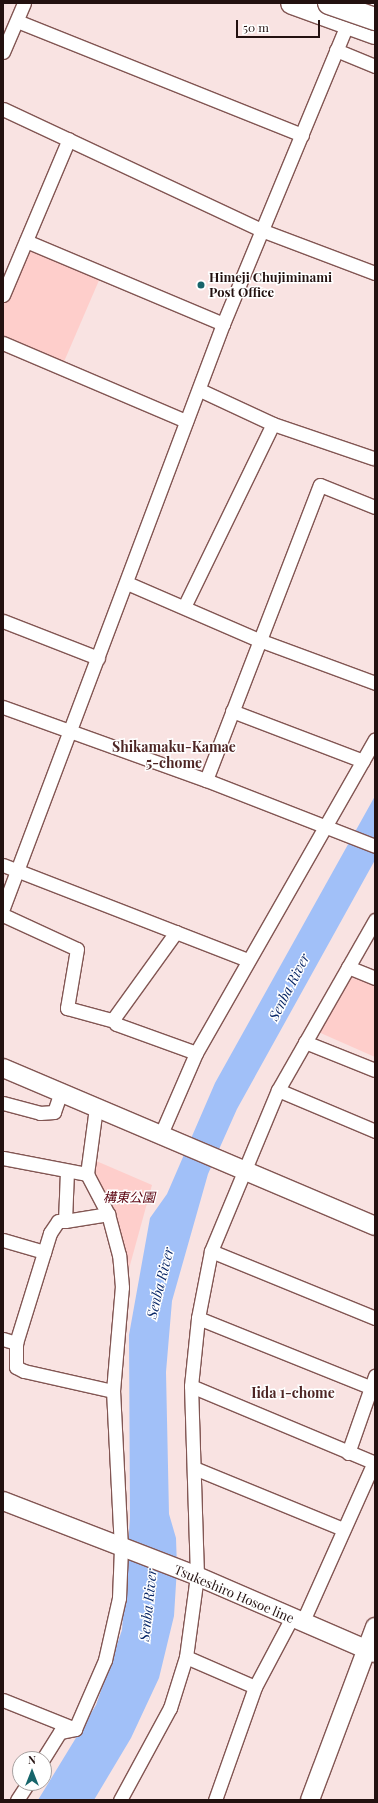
<!DOCTYPE html>
<html>
<head>
<meta charset="utf-8">
<style>
  body { margin:0 }
  #map { position:relative; width:378px; height:1803px; overflow:hidden; background:#f9e3e2; font-family:"Playfair Display","Noto Sans JP",serif }
  div>[style] { position:absolute }
  [style*='--x'] { left:calc(var(--x)*1px); top:calc(var(--y)*1px); width:calc(var(--w)*1px); rotate:calc(var(--a)*1deg) }
  .green>* { inset:0; background:#fececb }
  .water>* { inset:0; background:#a1c0f8 }
  .roads { filter:drop-shadow(1px 0 #825653) drop-shadow(-1px 0 #825653) drop-shadow(0 1px #825653) drop-shadow(0 -1px #825653) }
  .street>* { height:13px; margin:-6.5px; padding:0 6.5px; transform-origin:6.5px; border-radius:6.5px; background:#fff }
  .secondary>* { height:18px; margin:-9px; padding:0 9px; transform-origin:9px; border-radius:9px; background:#fff }
  .highway>* { height:22px; margin:-11px; padding:0 11px; transform-origin:11px; border-radius:11px; background:#fff }
  .bridges { filter:drop-shadow(1px 0 #825653) drop-shadow(-1px 0 #825653) drop-shadow(0 1px #825653) drop-shadow(0 -1px #825653) }
  .highway-bridge>* { height:22px; margin:-11px; padding:0 11px; transform-origin:11px; border-radius:11px; background:#fff }
  .dots>* { width:11px; height:11px; translate:-50% -50%; box-sizing:border-box; border:2px solid #fff; border-radius:50% }
  span { translate:-50% -50%; white-space:nowrap; text-align:center; line-height:1.15; -webkit-text-stroke:3px #fff; paint-order:stroke }
  .poi-label { font-size:13px; color:#231110; font-weight:700 }
  .left { translate:0 -50%; text-align:left }
  .park-label { font-size:13px; color:#5b030f; font-style:italic }
  .street-label { font-size:13px; color:#231110 }
  .neighbourhood-label { font-size:14px; color:#4d2524; font-weight:700 }
  .water-label { font-size:14px; color:#0b2969; font-style:italic }
  .frame { position:absolute; inset:0; border:4px solid #231110; pointer-events:none }
  .north { position:absolute; left:12px; top:1751px; width:40px; height:40px; box-sizing:border-box; background:#fff; border:1px solid #a7a09f; border-radius:50%; rotate:0deg; font-size:11px; font-weight:700; line-height:16px; text-align:center; color:#231110 }
  .north::after { content:''; display:block; margin:auto; width:14px; height:18px; background:#17656b; clip-path:polygon(50% 0,100% 100%,50% 72%,0 100%) }
  .scale { position:absolute; left:236px; top:20px; width:84px; height:18px; box-sizing:border-box; border:2px solid #231110; border-top:0; padding-left:5px; font-size:12px; line-height:14px; white-space:nowrap; color:#231110; -webkit-text-stroke:3px #fff; paint-order:stroke }
</style>
</head>
<body>
<div id="map">
  <div class="green">
    <div style="clip-path:polygon(31px 249px,100px 278px,63px 364px,3px 338px,3px 305px,26px 250px)"></div>
    <div style="clip-path:polygon(354px 977px,375px 985px,375px 1057px,316px 1031px,348px 978px)"></div>
    <div style="clip-path:polygon(94px 1160px,152px 1185px,127px 1276px,93px 1177px)"></div>
  </div>
  <div class="water">
    <div style="clip-path:polygon(375px 796px,375px 860px,237px 1109px,208px 1174px,172px 1301px,166px 1372px,169px 1514px,176px 1538px,177px 1568px,174px 1616px,159px 1678px,131px 1738px,94px 1800px,38px 1800px,96px 1705px,122px 1630px,130px 1518px,129px 1335px,150px 1218px,167px 1194px,215px 1083px)"></div>
  </div>
  <div class="roads">
    <div class="street">
      <div style="--x:17;--y:21;--w:307;--a:21.8"></div>
      <div style="--x:336;--y:50;--w:42;--a:22.3"></div>
      <div style="--x:3;--y:52;--w:53;--a:-66.8"></div>
      <div style="--x:3;--y:109;--w:285;--a:25.1"></div>
      <div style="--x:261;--y:230;--w:122;--a:20.7"></div>
      <div style="--x:26;--y:241;--w:214;--a:22.8"></div>
      <div style="--x:3;--y:295;--w:169;--a:-67.1"></div>
      <div style="--x:3;--y:343;--w:199;--a:23.1"></div>
      <div style="--x:273;--y:424;--w:106;--a:18.8"></div>
      <div style="--x:127;--y:583;--w:144;--a:23.4"></div>
      <div style="--x:259;--y:640;--w:124;--a:20.3"></div>
      <div style="--x:184;--y:607;--w:203;--a:-64.1"></div>
      <div style="--x:273;--y:424;--w:81;--a:-155"></div>
      <div style="--x:3;--y:621;--w:102;--a:21.3"></div>
      <div style="--x:3;--y:707;--w:216;--a:19.8"></div>
      <div style="--x:206;--y:780;--w:181;--a:21.3"></div>
      <div style="--x:232;--y:711;--w:140;--a:20.9"></div>
      <div style="--x:206;--y:780;--w:316;--a:-68.9"></div>
      <div style="--x:320;--y:485;--w:59;--a:21.8"></div>
      <div style="--x:3;--y:865;--w:263;--a:21.2"></div>
      <div style="--x:3;--y:908;--w:624;--a:-69.36"></div>
      <div style="--x:223;--y:324;--w:331;--a:-67.5"></div>
      <div style="--x:3;--y:915;--w:81;--a:24.7"></div>
      <div style="--x:77;--y:949;--w:60;--a:99.6"></div>
      <div style="--x:67;--y:1008;--w:50;--a:15.2"></div>
      <div style="--x:176;--y:932;--w:106;--a:125.8"></div>
      <div style="--x:114;--y:1018;--w:6;--a:72"></div>
      <div style="--x:116;--y:1024;--w:85;--a:19.9"></div>
      <div style="--x:348;--y:967;--w:29;--a:22"></div>
      <div style="--x:305;--y:1042;--w:75;--a:21.8"></div>
      <div style="--x:278;--y:1090;--w:105;--a:22.9"></div>
      <div style="--x:3;--y:1103;--w:38;--a:15"></div>
      <div style="--x:40;--y:1113;--w:14;--a:-4"></div>
      <div style="--x:54;--y:1112;--w:21;--a:-71"></div>
      <div style="--x:161;--y:1134;--w:88;--a:-66.6"></div>
      <div style="--x:196;--y:1053;--w:361;--a:-60.3"></div>
      <div style="--x:3;--y:1158;--w:86;--a:10.8"></div>
      <div style="--x:65;--y:1221;--w:44;--a:-9.2"></div>
      <div style="--x:3;--y:1240;--w:43;--a:16.3"></div>
      <div style="--x:211;--y:1251;--w:177;--a:22.2"></div>
      <div style="--x:198;--y:1318;--w:185;--a:21.9"></div>
      <div style="--x:3;--y:1339;--w:14;--a:17"></div>
      <div style="--x:16;--y:1343;--w:24;--a:90"></div>
      <div style="--x:16;--y:1367;--w:9;--a:27"></div>
      <div style="--x:24;--y:1371;--w:91;--a:12.7"></div>
      <div style="--x:16;--y:1343;--w:115;--a:-72.8"></div>
      <div style="--x:50;--y:1233;--w:14;--a:-56"></div>
      <div style="--x:58;--y:1221;--w:7;--a:0"></div>
      <div style="--x:65;--y:1221;--w:49;--a:-87.7"></div>
      <div style="--x:191;--y:1386;--w:199;--a:22.7"></div>
      <div style="--x:348;--y:1453;--w:82;--a:-70.7"></div>
      <div style="--x:194;--y:1468;--w:161;--a:22.3"></div>
      <div style="--x:302;--y:1623;--w:176;--a:-65.9"></div>
      <div style="--x:186;--y:1657;--w:75;--a:23.5"></div>
      <div style="--x:255;--y:1687;--w:120;--a:109.5"></div>
      <div style="--x:255;--y:1687;--w:77;--a:-62.1"></div>
      <div style="--x:3;--y:1700;--w:78;--a:21.9"></div>
      <div style="--x:75;--y:1729;--w:75;--a:-66.5"></div>
      <div style="--x:105;--y:1660;--w:64;--a:-77.3"></div>
      <div style="--x:119;--y:1598;--w:50;--a:-87.7"></div>
      <div style="--x:121;--y:1548;--w:157;--a:-92.9"></div>
      <div style="--x:113;--y:1391;--w:104;--a:-85.1"></div>
      <div style="--x:122;--y:1287;--w:32;--a:-95"></div>
      <div style="--x:119;--y:1255;--w:42;--a:-105"></div>
      <div style="--x:108;--y:1214;--w:45;--a:-117.7"></div>
      <div style="--x:87;--y:1174;--w:68;--a:-82.3"></div>
      <div style="--x:43;--y:1759;--w:32;--a:-58"></div>
      <div style="--x:60;--y:1732;--w:15;--a:-11"></div>
      <div style="--x:17;--y:1800;--w:20;--a:-57"></div>
      <div style="--x:120;--y:1800;--w:105;--a:-61.5"></div>
      <div style="--x:170;--y:1708;--w:53;--a:-72.6"></div>
      <div style="--x:186;--y:1657;--w:82;--a:-82.3"></div>
      <div style="--x:197;--y:1576;--w:190;--a:-91.8"></div>
      <div style="--x:191;--y:1386;--w:68;--a:-84.1"></div>
      <div style="--x:198;--y:1318;--w:68;--a:-79"></div>
      <div style="--x:211;--y:1251;--w:174;--a:-67.4"></div>
      <div style="--x:278;--y:1090;--w:196;--a:-60.3"></div>
    </div>
    <div class="secondary">
      <div style="--x:3;--y:1068;--w:404;--a:23"></div>
      <div style="--x:3;--y:1501;--w:208;--a:21.1"></div>
      <div style="--x:197;--y:1576;--w:194;--a:23.4"></div>
      <div style="--x:310;--y:1800;--w:185;--a:-69.4"></div>
    </div>
    <div class="highway">
      <div style="--x:292;--y:3;--w:88;--a:19.9"></div>
      <div style="--x:374;--y:3;--w:1;--a:0"></div>
    </div>
  </div>
  <div class="bridges">
    <div class="highway-bridge">
      <div style="--x:329;--y:3;--w:49;--a:19.2"></div>
    </div>
  </div>
  <div class="dots">
    <div style="left:201px;top:285px;background:#17656b"></div>
  </div>
  <div class="poi-label">
    <span class="left" style="left:209px;top:285px">Himeji Chujiminami<br>Post Office</span>
  </div>
  <div class="park-label">
    <span style="left:129px;top:1197px">構東公園</span>
  </div>
  <div class="street-label">
    <span style="left:234px;top:1594px;rotate:23deg">Tsukeshiro Hosoe line</span>
  </div>
  <div class="neighbourhood-label">
    <span style="left:174px;top:755px">Shikamaku-Kamae<br>5-chome</span>
    <span style="left:293px;top:1393px">Iida 1-chome</span>
  </div>
  <div class="water-label">
    <span style="left:289px;top:987px;rotate:-63deg">Senba River</span>
    <span style="left:160px;top:1283px;rotate:-76deg">Senba River</span>
    <span style="left:148px;top:1605px;rotate:-84deg">Senba River</span>
  </div>
  <div class="frame"></div>
  <div class="north">N</div>
  <div class="scale">50 m</div>
</div>
</body>
</html>
